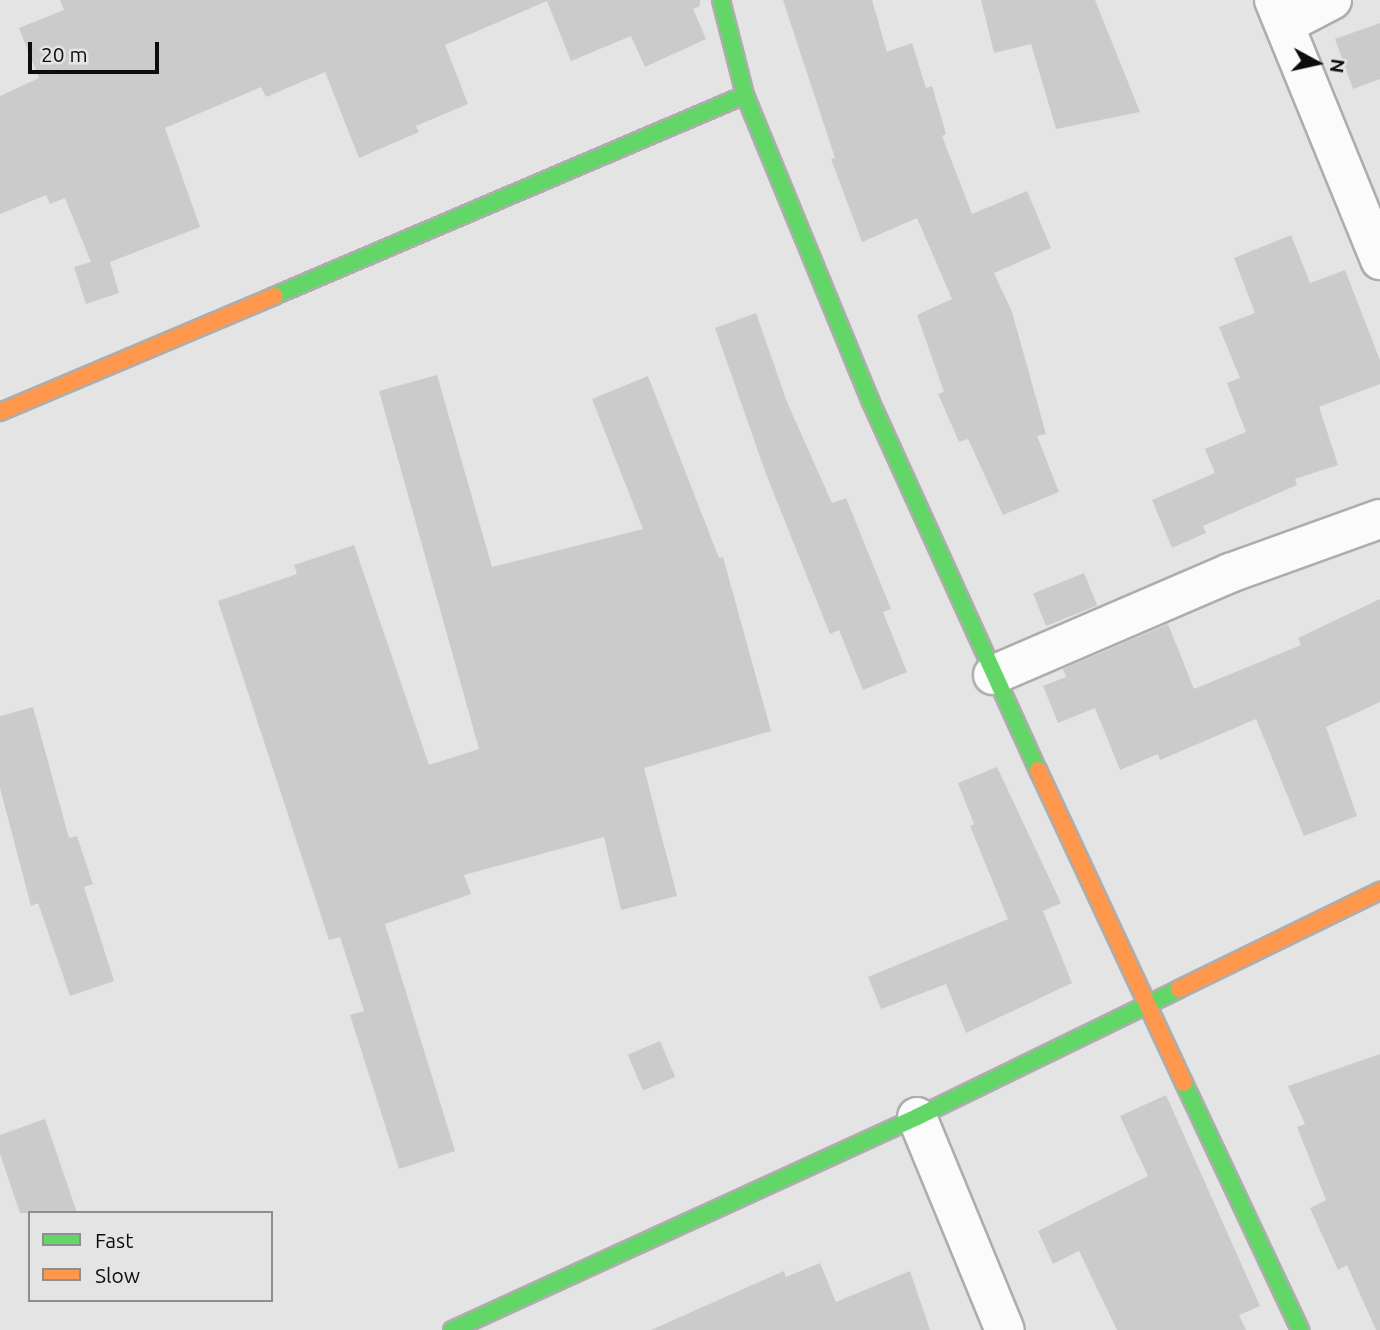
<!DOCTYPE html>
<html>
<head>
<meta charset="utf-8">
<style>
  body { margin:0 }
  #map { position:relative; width:1380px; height:1330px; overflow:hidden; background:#e4e4e5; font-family:Ubuntu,sans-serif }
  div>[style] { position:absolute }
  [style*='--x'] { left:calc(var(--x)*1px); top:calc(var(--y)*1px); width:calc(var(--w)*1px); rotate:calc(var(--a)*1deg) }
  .building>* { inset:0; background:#cccbcc; transform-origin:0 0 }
  .roads { filter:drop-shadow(2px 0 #adadad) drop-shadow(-2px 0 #adadad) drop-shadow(0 2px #adadad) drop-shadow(0 -2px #adadad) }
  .street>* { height:38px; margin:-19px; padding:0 19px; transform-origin:19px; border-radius:19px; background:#fbfbfb }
  .fast>* { height:16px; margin:-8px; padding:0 8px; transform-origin:8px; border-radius:8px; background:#63d668 }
  .slow>* { height:16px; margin:-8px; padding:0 8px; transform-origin:8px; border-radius:8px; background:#ff974d }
  span { translate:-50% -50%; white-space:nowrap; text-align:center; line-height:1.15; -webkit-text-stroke:7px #e4e4e5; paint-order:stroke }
  .legend { position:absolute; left:28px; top:1211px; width:245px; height:91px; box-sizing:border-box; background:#e4e4e5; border:2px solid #8e8e8f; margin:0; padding:9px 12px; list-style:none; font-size:21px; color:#0d0d0e }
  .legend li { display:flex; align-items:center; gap:14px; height:35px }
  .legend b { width:35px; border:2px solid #8e8e8f }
  .north { position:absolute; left:1282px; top:28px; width:70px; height:70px; -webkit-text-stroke:5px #e4e4e5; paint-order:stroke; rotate:98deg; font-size:19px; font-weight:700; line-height:28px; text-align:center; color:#0d0d0e }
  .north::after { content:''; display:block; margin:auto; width:24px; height:32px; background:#0d0d0e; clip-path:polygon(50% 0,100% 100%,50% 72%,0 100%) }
  .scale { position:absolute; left:28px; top:42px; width:131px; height:32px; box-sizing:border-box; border:4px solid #0d0d0e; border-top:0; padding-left:9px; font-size:21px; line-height:24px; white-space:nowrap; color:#0d0d0e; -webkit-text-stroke:5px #e4e4e5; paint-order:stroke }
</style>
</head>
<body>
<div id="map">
  <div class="building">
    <div style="clip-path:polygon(60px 0,700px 0,700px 6px,693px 9px,706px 39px,645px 67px,631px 36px,571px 61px,547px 1px,445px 45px,468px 104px,416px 126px,419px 132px,359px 158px,325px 72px,266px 97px,261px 87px,165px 128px,200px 227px,110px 262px,119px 293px,86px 304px,74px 267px,91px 262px,65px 198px,50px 204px,46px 195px,0 214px,0 96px,39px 78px,19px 28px,64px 10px)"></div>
    <div style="clip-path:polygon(783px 0,872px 0,887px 52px,912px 43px,926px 88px,932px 86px,946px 134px,942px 136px,972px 214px,1027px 191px,1051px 248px,994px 273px,1012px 312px,1046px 434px,1037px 436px,1059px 492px,1003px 515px,968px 439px,959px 442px,938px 394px,944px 392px,917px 315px,952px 299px,917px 218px,862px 242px,831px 159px,835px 158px)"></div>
    <div style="clip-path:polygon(981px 0,1095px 0,1140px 112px,1056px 129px,1031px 44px,994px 53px)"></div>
    <div style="clip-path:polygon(1380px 23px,1380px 79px,1353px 89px,1335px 39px)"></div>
    <div style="clip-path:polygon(1291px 235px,1310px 283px,1345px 270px,1380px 360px,1380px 384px,1319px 407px,1338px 465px,1295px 479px,1297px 485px,1203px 526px,1206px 533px,1172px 548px,1152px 500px,1215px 473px,1205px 449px,1246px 432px,1227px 383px,1240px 378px,1219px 327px,1255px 313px,1234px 258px)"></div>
    <div style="clip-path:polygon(756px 313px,787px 402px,832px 503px,846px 498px,891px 609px,883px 612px,907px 672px,863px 690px,839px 630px,830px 634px,766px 474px,715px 328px)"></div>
    <div style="clip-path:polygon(437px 375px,492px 567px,643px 529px,592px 399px,648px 376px,719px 558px,723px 557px,771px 731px,644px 768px,677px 896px,621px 910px,604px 837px,464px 875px,471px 894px,385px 924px,455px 1151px,399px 1169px,350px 1015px,364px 1011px,340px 937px,329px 940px,218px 601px,297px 574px,294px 565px,354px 545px,429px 765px,479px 749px,379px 391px)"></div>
    <div style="left:1084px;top:573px;width:35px;height:55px;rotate:68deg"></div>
    <div style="clip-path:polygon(1380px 599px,1380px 702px,1326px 727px,1357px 816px,1304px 836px,1256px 719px,1160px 760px,1158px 754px,1120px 770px,1095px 708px,1058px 723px,1043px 686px,1066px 677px,1063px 669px,1168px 624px,1194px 689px,1301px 645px,1298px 638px)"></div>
    <div style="clip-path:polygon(33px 707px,69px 838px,77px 836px,93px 884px,84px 887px,114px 981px,70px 996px,38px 903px,31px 906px,0 788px,0 716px)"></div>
    <div style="clip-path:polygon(997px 767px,1061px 903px,1043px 911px,1072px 983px,966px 1033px,946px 984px,881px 1009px,868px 977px,1008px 919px,970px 826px,974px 824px,958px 783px)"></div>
    <div style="left:660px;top:1041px;width:39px;height:35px;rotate:67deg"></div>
    <div style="clip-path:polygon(1380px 1054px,1380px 1330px,1376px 1330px,1347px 1265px,1338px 1270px,1310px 1208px,1326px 1200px,1297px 1127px,1305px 1124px,1288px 1086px)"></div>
    <div style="clip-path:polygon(1166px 1095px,1260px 1306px,1239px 1315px,1246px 1330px,1117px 1330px,1079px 1251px,1053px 1264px,1038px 1231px,1148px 1176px,1120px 1116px)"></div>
    <div style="clip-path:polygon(45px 1119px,77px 1213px,20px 1213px,0 1154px,0 1135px)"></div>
    <div style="clip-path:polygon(820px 1263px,836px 1302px,910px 1271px,930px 1330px,651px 1330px,784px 1271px,786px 1277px)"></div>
  </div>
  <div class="roads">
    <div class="street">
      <div style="--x:1274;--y:0;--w:281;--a:67.8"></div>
      <div style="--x:1286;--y:24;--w:52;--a:-27.6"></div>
      <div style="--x:993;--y:675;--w:258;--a:-23.3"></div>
      <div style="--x:1230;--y:573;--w:159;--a:-19.8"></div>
      <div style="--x:917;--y:1117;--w:230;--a:67.6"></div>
    </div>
    <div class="fast">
      <div style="--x:721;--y:0;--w:98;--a:75.8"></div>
      <div style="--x:745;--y:95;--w:330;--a:67.7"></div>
      <div style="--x:870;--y:400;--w:406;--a:65.6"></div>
      <div style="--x:274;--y:296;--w:512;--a:-23.11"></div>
      <div style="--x:1184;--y:1083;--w:273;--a:64.8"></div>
      <div style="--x:452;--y:1330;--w:511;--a:-24.61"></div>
      <div style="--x:917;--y:1117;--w:292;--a:-26"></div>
    </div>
    <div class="slow">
      <div style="--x:0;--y:412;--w:298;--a:-22.9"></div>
      <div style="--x:1038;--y:770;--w:345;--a:65"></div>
      <div style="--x:1179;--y:989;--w:224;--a:-26"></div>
    </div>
  </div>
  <ul class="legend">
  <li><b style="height:9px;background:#63d668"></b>Fast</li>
  <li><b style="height:9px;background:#ff974d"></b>Slow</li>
  </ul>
  <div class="north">N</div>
  <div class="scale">20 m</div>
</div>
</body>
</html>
